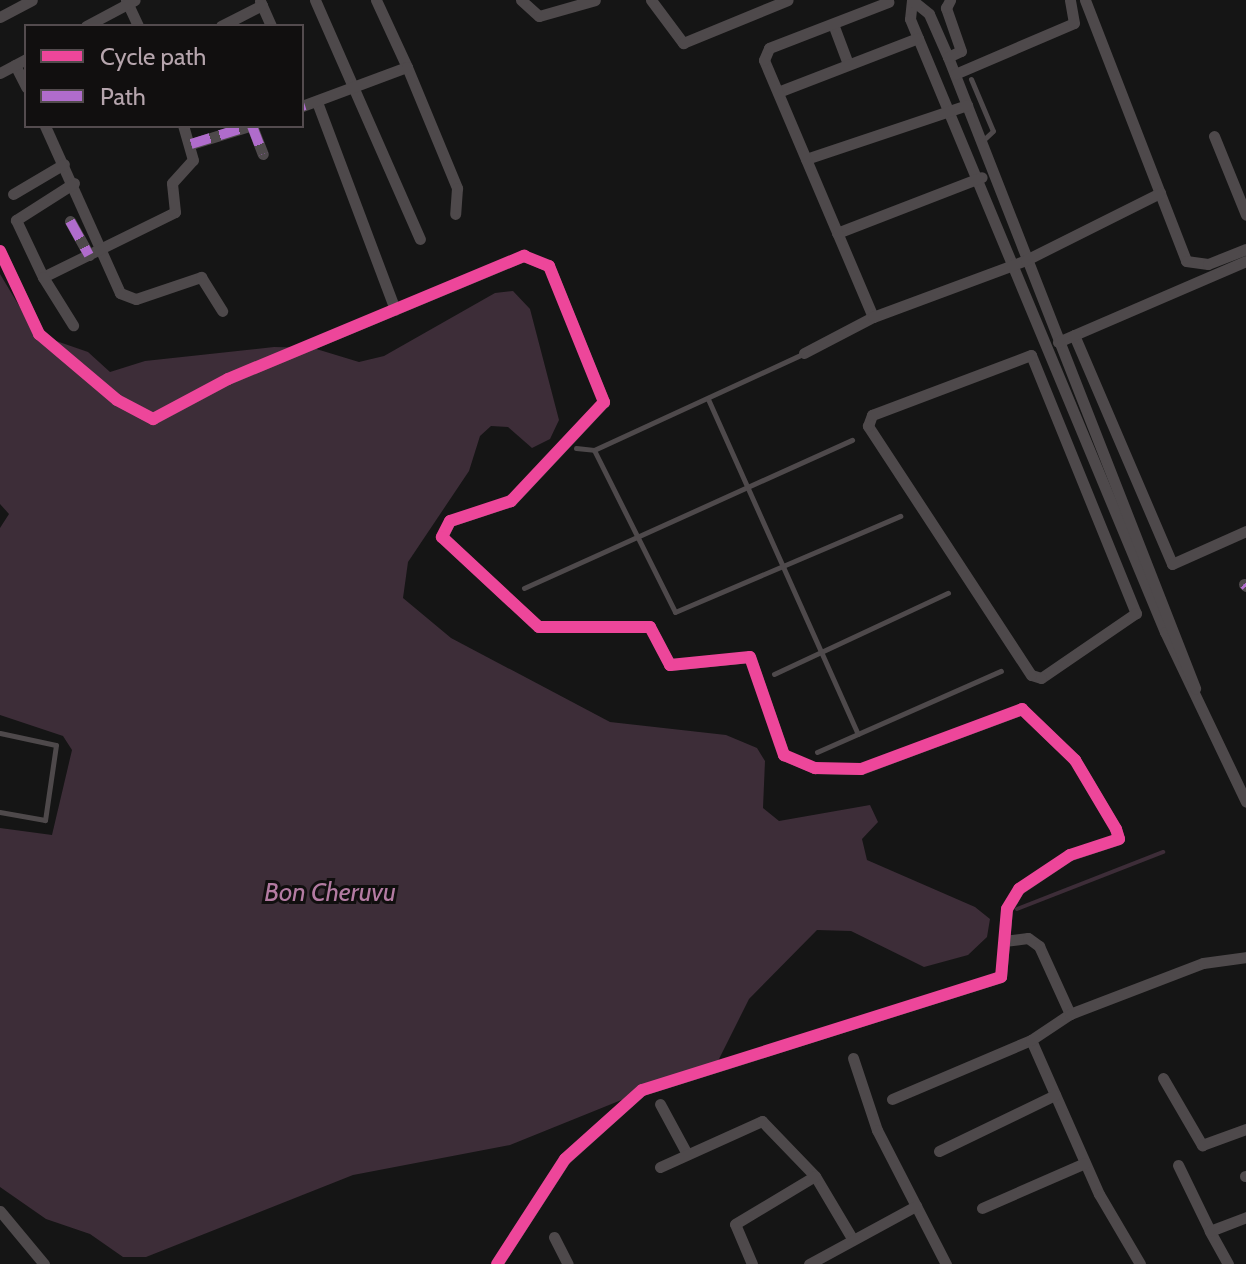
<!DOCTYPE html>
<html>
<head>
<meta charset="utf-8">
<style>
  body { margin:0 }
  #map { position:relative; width:1246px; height:1264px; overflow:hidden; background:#151515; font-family:Cabin,sans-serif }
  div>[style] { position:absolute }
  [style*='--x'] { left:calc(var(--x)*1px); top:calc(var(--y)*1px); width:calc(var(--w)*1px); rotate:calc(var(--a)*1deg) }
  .water>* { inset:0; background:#3d2d38 }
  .stream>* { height:4px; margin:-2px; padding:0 2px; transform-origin:2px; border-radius:2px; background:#3d2d38 }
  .lane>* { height:5px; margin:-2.5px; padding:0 2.5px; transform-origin:2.5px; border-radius:2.5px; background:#4e494b }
  .street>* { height:11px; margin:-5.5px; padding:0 5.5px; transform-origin:5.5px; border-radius:5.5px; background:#4e494b }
  .quiet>* { height:10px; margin-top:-5px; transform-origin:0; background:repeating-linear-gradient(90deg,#b06ccc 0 20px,transparent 0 30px) }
  .cycleway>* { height:12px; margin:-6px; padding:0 6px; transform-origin:6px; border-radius:6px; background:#ed469a }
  span { translate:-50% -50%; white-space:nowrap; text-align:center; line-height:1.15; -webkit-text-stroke:6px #110f0f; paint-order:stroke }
  .water-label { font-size:26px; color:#b37ba2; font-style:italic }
  .legend { position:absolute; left:24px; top:24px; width:280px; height:104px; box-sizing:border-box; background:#110f0f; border:2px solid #534b4e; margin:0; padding:10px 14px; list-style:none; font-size:24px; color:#b6a5ad }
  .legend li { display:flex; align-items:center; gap:16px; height:40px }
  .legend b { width:40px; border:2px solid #534b4e }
</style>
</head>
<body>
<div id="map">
  <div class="water">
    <div style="clip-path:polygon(0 274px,36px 334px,88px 352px,110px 372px,145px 361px,274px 347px,313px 348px,359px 362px,384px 356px,495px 293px,513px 291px,530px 309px,559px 420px,550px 439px,532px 448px,508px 427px,491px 426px,480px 436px,469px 471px,408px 562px,403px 598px,451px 638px,610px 722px,726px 735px,757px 748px,765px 761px,763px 808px,779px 821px,870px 805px,878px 822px,862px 839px,867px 860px,975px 907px,990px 919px,987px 937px,968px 955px,924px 967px,851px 931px,817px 930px,749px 999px,718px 1061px,510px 1145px,353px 1175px,146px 1257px,123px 1257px,90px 1234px,46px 1219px,0 1187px,0 828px,52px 835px,72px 750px,63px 736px,0 715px,0 528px,9px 514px,0 504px)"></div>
  </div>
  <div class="stream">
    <div style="--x:1017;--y:909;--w:157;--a:-21.3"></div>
  </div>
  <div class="lane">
    <div style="--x:971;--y:79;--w:56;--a:67.1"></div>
    <div style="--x:993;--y:131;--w:16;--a:137"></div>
    <div style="--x:708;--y:399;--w:367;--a:65.9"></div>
    <div style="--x:576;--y:448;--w:18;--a:6"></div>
    <div style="--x:594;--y:450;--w:230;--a:-24.7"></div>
    <div style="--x:594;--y:450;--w:181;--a:63.4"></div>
    <div style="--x:675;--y:612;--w:245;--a:-23.1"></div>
    <div style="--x:524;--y:588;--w:360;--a:-24.3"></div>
    <div style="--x:774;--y:674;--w:192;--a:-25"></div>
    <div style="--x:0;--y:733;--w:57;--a:12.1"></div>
    <div style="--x:56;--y:745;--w:76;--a:98.3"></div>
    <div style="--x:45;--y:820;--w:46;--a:-169.9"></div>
    <div style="--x:817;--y:752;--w:201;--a:-23.8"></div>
  </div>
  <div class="street">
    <div style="--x:126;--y:0;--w:29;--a:65"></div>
    <div style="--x:315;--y:0;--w:261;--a:66.3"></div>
    <div style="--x:376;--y:0;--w:74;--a:65.2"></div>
    <div style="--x:521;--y:0;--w:24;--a:42"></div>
    <div style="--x:539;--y:16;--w:58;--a:-15.9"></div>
    <div style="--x:651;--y:0;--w:54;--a:53.3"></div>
    <div style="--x:683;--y:43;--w:113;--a:-22.3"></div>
    <div style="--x:912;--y:0;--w:19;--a:96"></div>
    <div style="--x:910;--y:19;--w:664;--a:67.41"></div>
    <div style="--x:1165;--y:632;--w:188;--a:64.5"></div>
    <div style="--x:912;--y:0;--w:22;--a:39"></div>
    <div style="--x:929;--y:14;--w:47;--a:66.2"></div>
    <div style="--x:948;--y:57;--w:678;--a:68.62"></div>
    <div style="--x:1085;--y:0;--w:280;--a:68.8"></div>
    <div style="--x:1186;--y:261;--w:22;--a:8"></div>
    <div style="--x:1208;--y:264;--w:41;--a:-21.5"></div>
    <div style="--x:260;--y:1;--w:27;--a:66"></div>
    <div style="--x:0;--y:17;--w:36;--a:-28"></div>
    <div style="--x:833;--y:24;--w:43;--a:69.4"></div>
    <div style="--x:86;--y:26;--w:55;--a:-28"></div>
    <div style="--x:221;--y:26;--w:46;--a:-27.1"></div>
    <div style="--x:948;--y:57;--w:14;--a:-25"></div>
    <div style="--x:961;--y:51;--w:46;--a:-109.2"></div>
    <div style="--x:946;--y:8;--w:9;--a:-63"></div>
    <div style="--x:15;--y:65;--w:25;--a:63"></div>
    <div style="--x:0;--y:73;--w:30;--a:-28"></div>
    <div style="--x:955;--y:74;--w:129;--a:-23.2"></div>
    <div style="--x:1074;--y:23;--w:23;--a:-100"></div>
    <div style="--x:778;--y:92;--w:150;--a:-21.1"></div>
    <div style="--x:317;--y:102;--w:222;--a:69.4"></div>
    <div style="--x:302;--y:106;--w:112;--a:-20.4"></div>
    <div style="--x:407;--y:67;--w:131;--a:67.5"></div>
    <div style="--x:457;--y:188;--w:26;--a:94"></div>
    <div style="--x:45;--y:126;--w:183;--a:65.8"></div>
    <div style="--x:120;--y:293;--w:17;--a:21"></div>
    <div style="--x:136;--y:299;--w:69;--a:-18.7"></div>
    <div style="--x:201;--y:277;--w:40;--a:58"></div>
    <div style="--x:252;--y:126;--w:30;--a:69"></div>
    <div style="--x:1214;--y:136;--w:85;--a:67.9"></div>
    <div style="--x:191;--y:144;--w:61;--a:-17.2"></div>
    <div style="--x:806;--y:159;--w:170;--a:-18.5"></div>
    <div style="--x:74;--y:183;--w:69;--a:147.5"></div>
    <div style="--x:16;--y:220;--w:63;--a:64.7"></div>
    <div style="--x:43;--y:277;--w:147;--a:-26.2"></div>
    <div style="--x:175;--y:212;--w:29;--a:-96"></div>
    <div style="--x:172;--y:183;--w:31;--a:-48"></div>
    <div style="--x:193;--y:160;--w:35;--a:-106"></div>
    <div style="--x:13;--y:194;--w:59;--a:-30.5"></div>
    <div style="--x:70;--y:221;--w:39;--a:61"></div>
    <div style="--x:837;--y:233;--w:155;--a:-21.1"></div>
    <div style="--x:0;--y:251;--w:92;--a:64.8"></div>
    <div style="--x:39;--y:334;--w:102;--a:40.2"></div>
    <div style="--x:117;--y:400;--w:41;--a:27.8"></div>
    <div style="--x:153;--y:419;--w:85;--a:-28.1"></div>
    <div style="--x:228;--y:379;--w:321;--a:-22.6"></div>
    <div style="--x:524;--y:256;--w:27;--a:22"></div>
    <div style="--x:549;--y:266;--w:147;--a:68"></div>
    <div style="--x:604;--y:402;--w:136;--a:133.2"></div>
    <div style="--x:511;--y:501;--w:64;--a:161.8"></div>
    <div style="--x:450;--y:521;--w:18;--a:117"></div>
    <div style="--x:442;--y:537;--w:132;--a:42.9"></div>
    <div style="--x:539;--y:627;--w:111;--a:0"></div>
    <div style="--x:650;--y:627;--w:43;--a:62.2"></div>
    <div style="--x:670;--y:665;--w:80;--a:-5.7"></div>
    <div style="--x:750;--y:657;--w:104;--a:70.9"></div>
    <div style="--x:784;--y:755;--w:34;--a:23"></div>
    <div style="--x:815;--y:768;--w:46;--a:1.2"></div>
    <div style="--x:861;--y:769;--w:172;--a:-20.4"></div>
    <div style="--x:1022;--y:709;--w:74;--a:43.9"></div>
    <div style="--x:1075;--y:760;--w:80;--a:59.3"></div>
    <div style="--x:1116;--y:829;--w:10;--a:73"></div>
    <div style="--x:1119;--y:839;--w:52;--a:161.9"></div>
    <div style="--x:1070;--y:855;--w:61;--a:146.3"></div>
    <div style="--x:1019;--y:889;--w:23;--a:121"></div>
    <div style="--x:1007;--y:909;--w:68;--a:95"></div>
    <div style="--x:1001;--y:977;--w:376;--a:162.5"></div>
    <div style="--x:642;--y:1090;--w:103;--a:138.1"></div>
    <div style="--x:565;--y:1159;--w:125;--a:122.9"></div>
    <div style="--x:43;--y:277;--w:57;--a:58"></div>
    <div style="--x:873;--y:317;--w:279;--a:-113"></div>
    <div style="--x:764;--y:60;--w:13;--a:-67"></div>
    <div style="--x:769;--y:48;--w:128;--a:-21.1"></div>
    <div style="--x:1074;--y:335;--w:249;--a:66.8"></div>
    <div style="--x:1172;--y:564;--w:81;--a:-24"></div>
    <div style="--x:1058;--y:342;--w:205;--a:-23.3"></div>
    <div style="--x:804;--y:353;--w:78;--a:-27.6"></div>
    <div style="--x:873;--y:317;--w:163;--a:-20.4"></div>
    <div style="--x:1026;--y:260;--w:150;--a:-26.6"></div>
    <div style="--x:1031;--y:355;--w:279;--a:67.9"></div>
    <div style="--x:1136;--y:613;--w:115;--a:145.6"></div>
    <div style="--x:1041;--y:678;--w:10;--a:-163"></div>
    <div style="--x:1031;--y:675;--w:298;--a:-123.2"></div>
    <div style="--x:868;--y:426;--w:12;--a:-70"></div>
    <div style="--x:872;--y:415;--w:170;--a:-20.7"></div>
    <div style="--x:1244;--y:584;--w:3;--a:45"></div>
    <div style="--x:1004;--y:941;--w:24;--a:-7"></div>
    <div style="--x:1028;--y:938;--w:14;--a:36"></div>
    <div style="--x:1039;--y:946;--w:75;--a:65.5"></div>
    <div style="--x:1031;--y:1040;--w:168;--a:66.2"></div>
    <div style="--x:1099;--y:1194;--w:81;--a:59.6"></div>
    <div style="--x:853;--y:1058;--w:76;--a:71.6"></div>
    <div style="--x:877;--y:1130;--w:151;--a:62.8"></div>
    <div style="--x:1163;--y:1078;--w:78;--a:59.8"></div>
    <div style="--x:1202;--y:1145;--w:47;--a:-20"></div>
    <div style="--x:892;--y:1099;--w:151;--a:-23"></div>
    <div style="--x:1031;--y:1040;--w:47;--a:-33.7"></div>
    <div style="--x:1070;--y:1014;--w:142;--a:-21"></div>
    <div style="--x:1203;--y:963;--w:43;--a:-7.9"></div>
    <div style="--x:660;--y:1104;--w:57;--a:61.6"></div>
    <div style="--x:939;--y:1151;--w:129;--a:-25.8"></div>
    <div style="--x:1178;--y:1165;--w:73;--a:64.1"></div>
    <div style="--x:660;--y:1167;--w:112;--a:-24.3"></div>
    <div style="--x:762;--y:1121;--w:76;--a:46.1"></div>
    <div style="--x:815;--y:1176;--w:74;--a:59.3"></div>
    <div style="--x:1245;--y:1176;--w:1;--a:0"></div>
    <div style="--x:982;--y:1208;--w:112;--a:-23.6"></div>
    <div style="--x:0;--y:1211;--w:69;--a:50.3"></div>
    <div style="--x:554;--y:1237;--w:30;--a:63"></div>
    <div style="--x:752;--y:1264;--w:43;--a:-113"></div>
    <div style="--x:735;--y:1224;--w:93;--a:-31"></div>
    <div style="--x:809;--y:1264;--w:122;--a:-28.5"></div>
    <div style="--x:1228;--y:1264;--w:38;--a:-119"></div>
    <div style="--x:1210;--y:1231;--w:39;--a:-21"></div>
  </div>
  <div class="quiet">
    <div style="--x:302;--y:106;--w:3;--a:-18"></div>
    <div style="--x:252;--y:126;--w:30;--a:69"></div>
    <div style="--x:191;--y:144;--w:61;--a:-17.2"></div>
    <div style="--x:70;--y:221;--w:39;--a:61"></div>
    <div style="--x:1244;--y:584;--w:3;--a:45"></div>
  </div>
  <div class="cycleway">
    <div style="--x:0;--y:251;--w:92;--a:64.8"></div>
    <div style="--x:39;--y:334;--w:102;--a:40.2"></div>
    <div style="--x:117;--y:400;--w:41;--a:27.8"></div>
    <div style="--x:153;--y:419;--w:85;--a:-28.1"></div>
    <div style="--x:228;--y:379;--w:321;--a:-22.6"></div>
    <div style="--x:524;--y:256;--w:27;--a:22"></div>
    <div style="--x:549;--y:266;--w:147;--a:68"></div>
    <div style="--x:604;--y:402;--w:136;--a:133.2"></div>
    <div style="--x:511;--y:501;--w:64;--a:161.8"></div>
    <div style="--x:450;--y:521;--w:18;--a:117"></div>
    <div style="--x:442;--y:537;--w:132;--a:42.9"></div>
    <div style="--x:539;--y:627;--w:111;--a:0"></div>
    <div style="--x:650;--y:627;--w:43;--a:62.2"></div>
    <div style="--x:670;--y:665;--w:80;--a:-5.7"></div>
    <div style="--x:750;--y:657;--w:104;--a:70.9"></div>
    <div style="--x:784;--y:755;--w:34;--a:23"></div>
    <div style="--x:815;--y:768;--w:46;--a:1.2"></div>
    <div style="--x:861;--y:769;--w:172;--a:-20.4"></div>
    <div style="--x:1022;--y:709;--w:74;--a:43.9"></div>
    <div style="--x:1075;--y:760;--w:80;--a:59.3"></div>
    <div style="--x:1116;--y:829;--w:10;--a:73"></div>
    <div style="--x:1119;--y:839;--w:52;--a:161.9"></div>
    <div style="--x:1070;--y:855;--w:61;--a:146.3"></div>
    <div style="--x:1019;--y:889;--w:23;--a:121"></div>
    <div style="--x:1007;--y:909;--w:68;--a:95"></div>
    <div style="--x:1001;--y:977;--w:376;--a:162.5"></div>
    <div style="--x:642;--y:1090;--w:103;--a:138.1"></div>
    <div style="--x:565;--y:1159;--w:125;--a:122.9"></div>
  </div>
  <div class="water-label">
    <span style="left:330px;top:893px">Bon Cheruvu</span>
  </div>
  <ul class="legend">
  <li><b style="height:10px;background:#ed469a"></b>Cycle path</li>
  <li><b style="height:10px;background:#b06ccc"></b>Path</li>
  </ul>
</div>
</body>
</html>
